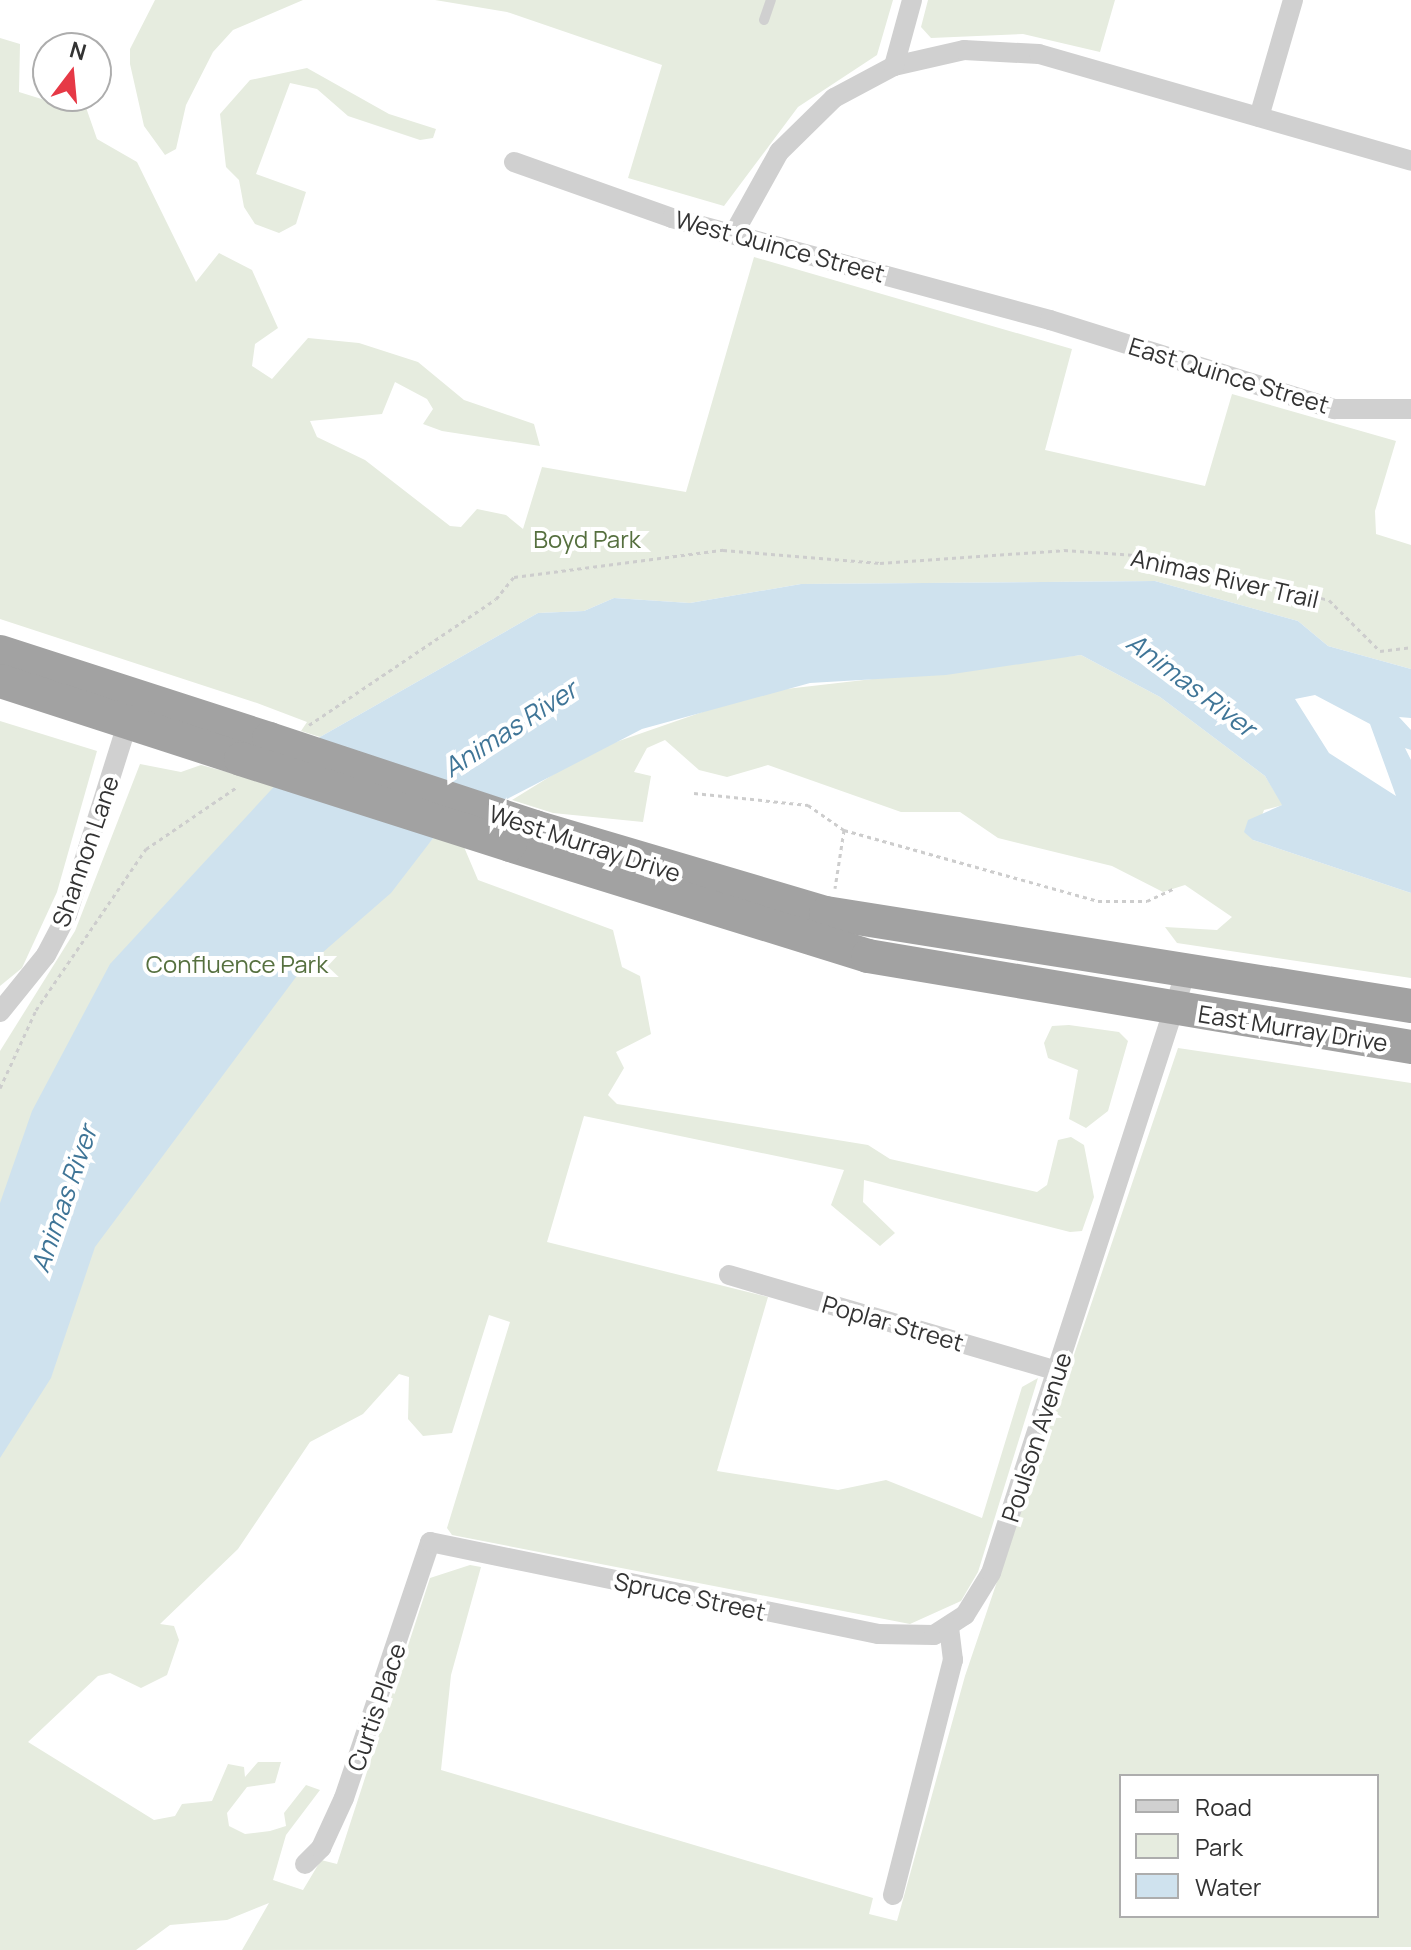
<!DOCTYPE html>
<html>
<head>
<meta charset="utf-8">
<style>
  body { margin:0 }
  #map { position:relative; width:1411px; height:1950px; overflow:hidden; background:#fff; font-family:Manrope,sans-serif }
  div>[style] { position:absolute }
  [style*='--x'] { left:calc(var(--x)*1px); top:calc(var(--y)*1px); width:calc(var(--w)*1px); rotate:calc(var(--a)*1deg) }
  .green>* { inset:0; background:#e6ecdf }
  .water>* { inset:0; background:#cfe2ee }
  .path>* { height:3px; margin-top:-1.5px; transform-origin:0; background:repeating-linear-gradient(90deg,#cdcdcd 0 4px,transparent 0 8px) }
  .service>* { height:10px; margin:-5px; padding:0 5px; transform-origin:5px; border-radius:5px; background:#d0d0d0 }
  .minor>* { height:20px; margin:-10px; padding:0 10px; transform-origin:10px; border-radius:10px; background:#d0d0d0 }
  .trunk>* { height:34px; margin:-17px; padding:0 17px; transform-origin:17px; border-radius:17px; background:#a2a2a2 }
  .trunk-bridge>* { height:34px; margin:-17px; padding:0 17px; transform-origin:17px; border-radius:17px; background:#a2a2a2 }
  span { translate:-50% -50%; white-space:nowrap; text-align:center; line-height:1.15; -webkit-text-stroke:8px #fff; paint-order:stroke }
  .street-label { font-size:24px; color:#333 }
  .park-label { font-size:24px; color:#56703f }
  .water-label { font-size:26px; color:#3f7597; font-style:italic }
  .legend { position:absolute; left:1119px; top:1774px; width:260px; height:144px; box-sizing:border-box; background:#fff; border:2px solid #adadad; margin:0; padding:10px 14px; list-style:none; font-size:24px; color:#333 }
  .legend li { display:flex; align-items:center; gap:16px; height:40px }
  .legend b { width:40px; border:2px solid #adadad }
  .north { position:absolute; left:32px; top:32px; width:80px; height:80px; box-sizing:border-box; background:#fff; border:2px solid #adadad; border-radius:50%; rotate:16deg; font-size:22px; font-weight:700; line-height:32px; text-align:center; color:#333 }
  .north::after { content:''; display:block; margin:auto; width:28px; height:36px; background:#e63946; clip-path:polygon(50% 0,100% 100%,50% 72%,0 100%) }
</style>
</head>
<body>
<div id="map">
  <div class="green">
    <div style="clip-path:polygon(155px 0,303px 0,233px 30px,213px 52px,186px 105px,176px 149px,165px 155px,144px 126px,130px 64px,130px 49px)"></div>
    <div style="clip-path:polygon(435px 0,893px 0,877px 55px,798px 107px,724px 206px,628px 178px,662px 65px,507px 12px)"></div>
    <div style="clip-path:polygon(928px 0,1115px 0,1100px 52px,1023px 34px,931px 38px,921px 27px)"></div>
    <div style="clip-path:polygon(0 38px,20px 44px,19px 92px,64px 106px,68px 96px,82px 96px,97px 139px,137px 162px,196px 282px,219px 253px,252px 270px,278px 328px,255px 344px,252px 366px,272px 379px,308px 338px,359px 343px,418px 362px,464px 400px,534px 424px,540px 446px,442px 431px,423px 424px,433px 409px,427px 399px,395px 382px,382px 414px,310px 421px,317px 437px,365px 460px,450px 526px,461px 527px,477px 509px,506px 515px,523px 529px,542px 467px,686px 492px,754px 257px,1072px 349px,1045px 450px,1205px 486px,1232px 394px,1396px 441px,1375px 511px,1376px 534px,1411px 545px,1411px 669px,1328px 646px,1298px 621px,1155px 581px,801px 584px,690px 603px,614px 598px,584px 611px,538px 613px,320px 737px,301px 731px,307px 722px,257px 703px,0 619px)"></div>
    <div style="clip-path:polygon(307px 68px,389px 114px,436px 129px,433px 138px,420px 140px,348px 116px,317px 89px,290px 83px,256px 174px,306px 192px,296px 224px,279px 233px,255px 224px,244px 207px,239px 180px,226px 167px,220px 114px,250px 80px)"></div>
    <div style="clip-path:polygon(1081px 655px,1160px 697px,1265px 776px,1283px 805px,1264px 810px,1253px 840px,1411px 893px,1411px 978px,1177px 943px,1165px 927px,1217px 930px,1232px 917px,1185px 885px,1163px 892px,1112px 866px,998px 838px,960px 812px,901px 812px,768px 765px,727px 777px,699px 770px,665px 740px,647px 748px,634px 772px,651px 776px,643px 822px,553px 813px,512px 800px,593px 750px,760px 692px)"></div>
    <div style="clip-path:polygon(0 721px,97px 751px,57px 892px,22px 968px,0 986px)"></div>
    <div style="clip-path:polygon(evenodd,140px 764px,181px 772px,201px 765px,276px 785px,254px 813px,413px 861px,434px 837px,464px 847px,478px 880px,613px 930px,622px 967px,640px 976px,651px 1034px,616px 1052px,624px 1068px,608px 1095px,617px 1104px,868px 1145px,890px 1159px,1037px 1192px,1047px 1185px,1058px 1140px,1071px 1137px,1084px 1145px,1094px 1197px,1082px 1231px,1070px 1232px,864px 1180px,863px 1202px,895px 1233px,880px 1246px,831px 1205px,844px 1170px,584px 1116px,547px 1242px,768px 1297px,717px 1471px,838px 1490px,886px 1480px,982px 1518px,1022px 1387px,1038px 1378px,978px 1572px,961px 1601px,910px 1624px,452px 1535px,447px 1528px,510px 1322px,489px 1315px,452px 1433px,423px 1436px,408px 1419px,409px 1377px,399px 1374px,363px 1414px,310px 1442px,238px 1549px,160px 1624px,174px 1626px,179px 1640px,167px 1675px,141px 1688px,110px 1673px,98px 1676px,28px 1742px,154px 1820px,175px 1816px,182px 1804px,212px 1801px,228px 1764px,244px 1767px,245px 1777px,258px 1762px,281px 1762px,275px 1783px,247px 1787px,227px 1813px,229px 1826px,245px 1834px,270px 1831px,286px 1826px,284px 1813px,306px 1785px,320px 1790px,286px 1835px,273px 1880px,303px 1890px,321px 1860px,337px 1864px,430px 1578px,470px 1565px,481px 1567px,451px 1675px,441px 1770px,873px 1898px,869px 1914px,897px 1921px,965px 1676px,1178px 1048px,1411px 1083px,1411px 1947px,242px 1950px,269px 1903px,227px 1920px,170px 1925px,136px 1950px,0 1950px,0 1051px,75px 931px,140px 764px,1121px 1776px,1377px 1776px,1377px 1916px,1121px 1916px,1121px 1776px)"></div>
    <div style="clip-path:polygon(1069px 1025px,1119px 1032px,1128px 1041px,1108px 1111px,1086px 1128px,1069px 1119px,1078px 1070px,1048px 1058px,1044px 1043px,1052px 1026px)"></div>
  </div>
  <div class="water">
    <div style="clip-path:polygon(evenodd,1155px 581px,1298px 621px,1328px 646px,1411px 669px,1411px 718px,1399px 717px,1411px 730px,1411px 750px,1405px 748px,1411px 760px,1411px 893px,1253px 840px,1244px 832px,1248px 820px,1282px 805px,1265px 776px,1160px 697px,1081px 655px,946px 675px,810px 683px,642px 729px,434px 837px,391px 893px,299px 973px,95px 1247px,51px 1378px,0 1458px,0 1203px,32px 1111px,110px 964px,320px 737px,538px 613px,584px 611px,614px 598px,690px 603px,801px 584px,1155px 581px,1315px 695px,1370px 724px,1396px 796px,1329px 753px,1295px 699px,1315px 695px)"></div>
  </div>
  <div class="path">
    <div style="--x:309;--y:725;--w:225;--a:-34"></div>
    <div style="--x:496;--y:599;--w:28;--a:-51"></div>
    <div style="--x:514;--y:577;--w:211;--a:-7.4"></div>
    <div style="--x:723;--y:550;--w:158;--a:4.7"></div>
    <div style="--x:880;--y:563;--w:184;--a:-4"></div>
    <div style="--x:1064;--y:550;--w:86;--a:4"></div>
    <div style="--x:1150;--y:556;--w:184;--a:13.8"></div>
    <div style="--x:1329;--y:600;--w:72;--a:45"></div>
    <div style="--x:1380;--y:651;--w:31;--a:-7"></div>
    <div style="--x:694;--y:793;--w:115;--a:6"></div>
    <div style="--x:808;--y:805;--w:44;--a:34.8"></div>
    <div style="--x:844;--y:830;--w:59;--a:98.8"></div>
    <div style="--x:844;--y:830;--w:264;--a:15.6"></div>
    <div style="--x:1098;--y:901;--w:49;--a:0"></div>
    <div style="--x:1147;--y:901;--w:31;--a:-25"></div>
    <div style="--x:0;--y:1088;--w:86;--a:-65.2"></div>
    <div style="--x:36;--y:1010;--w:195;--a:-55.7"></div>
    <div style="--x:146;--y:849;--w:110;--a:-34.3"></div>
  </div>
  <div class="service">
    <div style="--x:764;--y:20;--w:21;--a:-71"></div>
  </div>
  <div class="minor">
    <div style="--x:894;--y:66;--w:72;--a:-12.9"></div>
    <div style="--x:964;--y:50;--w:75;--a:3.1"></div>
    <div style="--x:1039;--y:54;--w:387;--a:16"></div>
    <div style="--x:1259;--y:117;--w:122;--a:-73.8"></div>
    <div style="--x:514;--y:162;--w:168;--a:19.5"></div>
    <div style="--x:672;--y:218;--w:392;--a:15.1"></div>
    <div style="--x:1050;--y:320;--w:298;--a:17.4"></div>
    <div style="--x:1334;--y:409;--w:77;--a:0"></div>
    <div style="--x:734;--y:233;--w:93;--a:-60.9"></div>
    <div style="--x:779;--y:152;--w:77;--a:-44.5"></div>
    <div style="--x:834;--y:98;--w:68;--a:-28.1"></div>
    <div style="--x:894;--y:66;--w:68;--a:-74.7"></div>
    <div style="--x:0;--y:1012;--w:73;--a:-51.1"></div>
    <div style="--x:46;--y:955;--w:45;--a:-62.3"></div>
    <div style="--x:67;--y:915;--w:202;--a:-72.5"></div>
    <div style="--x:729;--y:1275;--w:343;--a:16.3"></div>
    <div style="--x:305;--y:1864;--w:23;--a:-45"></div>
    <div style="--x:321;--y:1848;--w:55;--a:-65.3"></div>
    <div style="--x:344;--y:1798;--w:270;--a:-71.4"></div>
    <div style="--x:430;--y:1542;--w:457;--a:11.6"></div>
    <div style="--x:878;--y:1634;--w:56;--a:1"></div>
    <div style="--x:934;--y:1635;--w:37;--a:-33"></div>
    <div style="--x:965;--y:1615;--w:49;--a:-58.2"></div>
    <div style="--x:991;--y:1573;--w:633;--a:-72.05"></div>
    <div style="--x:893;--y:1895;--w:243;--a:-75.7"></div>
    <div style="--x:953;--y:1660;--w:33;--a:-97"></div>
  </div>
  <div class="trunk">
    <div style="--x:0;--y:652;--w:283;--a:17.9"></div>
    <div style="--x:0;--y:681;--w:253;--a:17.9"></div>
    <div style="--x:535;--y:827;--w:303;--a:16.5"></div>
    <div style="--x:826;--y:913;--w:592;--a:9.03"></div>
    <div style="--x:510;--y:845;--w:375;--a:17.2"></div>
    <div style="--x:868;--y:956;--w:551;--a:9.51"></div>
  </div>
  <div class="trunk-bridge">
    <div style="--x:269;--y:739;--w:280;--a:18.3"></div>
    <div style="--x:241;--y:759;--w:282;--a:17.7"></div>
  </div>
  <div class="street-label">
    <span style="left:780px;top:246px;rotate:15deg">West Quince Street</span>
    <span style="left:1229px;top:375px;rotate:17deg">East Quince Street</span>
    <span style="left:1225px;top:578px;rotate:13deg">Animas River Trail</span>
    <span style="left:585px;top:843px;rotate:18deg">West Murray Drive</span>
    <span style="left:85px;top:851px;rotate:-71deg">Shannon Lane</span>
    <span style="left:1293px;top:1028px;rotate:9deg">East Murray Drive</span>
    <span style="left:893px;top:1323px;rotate:16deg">Poplar Street</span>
    <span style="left:1036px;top:1437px;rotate:-72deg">Poulson Avenue</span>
    <span style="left:690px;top:1596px;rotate:12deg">Spruce Street</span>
    <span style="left:376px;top:1707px;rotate:-71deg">Curtis Place</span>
  </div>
  <div class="park-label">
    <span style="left:587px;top:539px">Boyd Park</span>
    <span style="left:237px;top:964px">Confluence Park</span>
  </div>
  <div class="water-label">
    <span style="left:1191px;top:685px;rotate:37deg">Animas River</span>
    <span style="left:510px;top:729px;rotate:-33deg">Animas River</span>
    <span style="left:64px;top:1199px;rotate:-71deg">Animas River</span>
  </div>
  <ul class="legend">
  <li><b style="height:10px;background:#d0d0d0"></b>Road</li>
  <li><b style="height:22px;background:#e6ecdf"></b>Park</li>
  <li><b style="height:22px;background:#cfe2ee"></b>Water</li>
  </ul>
  <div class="north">N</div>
</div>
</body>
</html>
